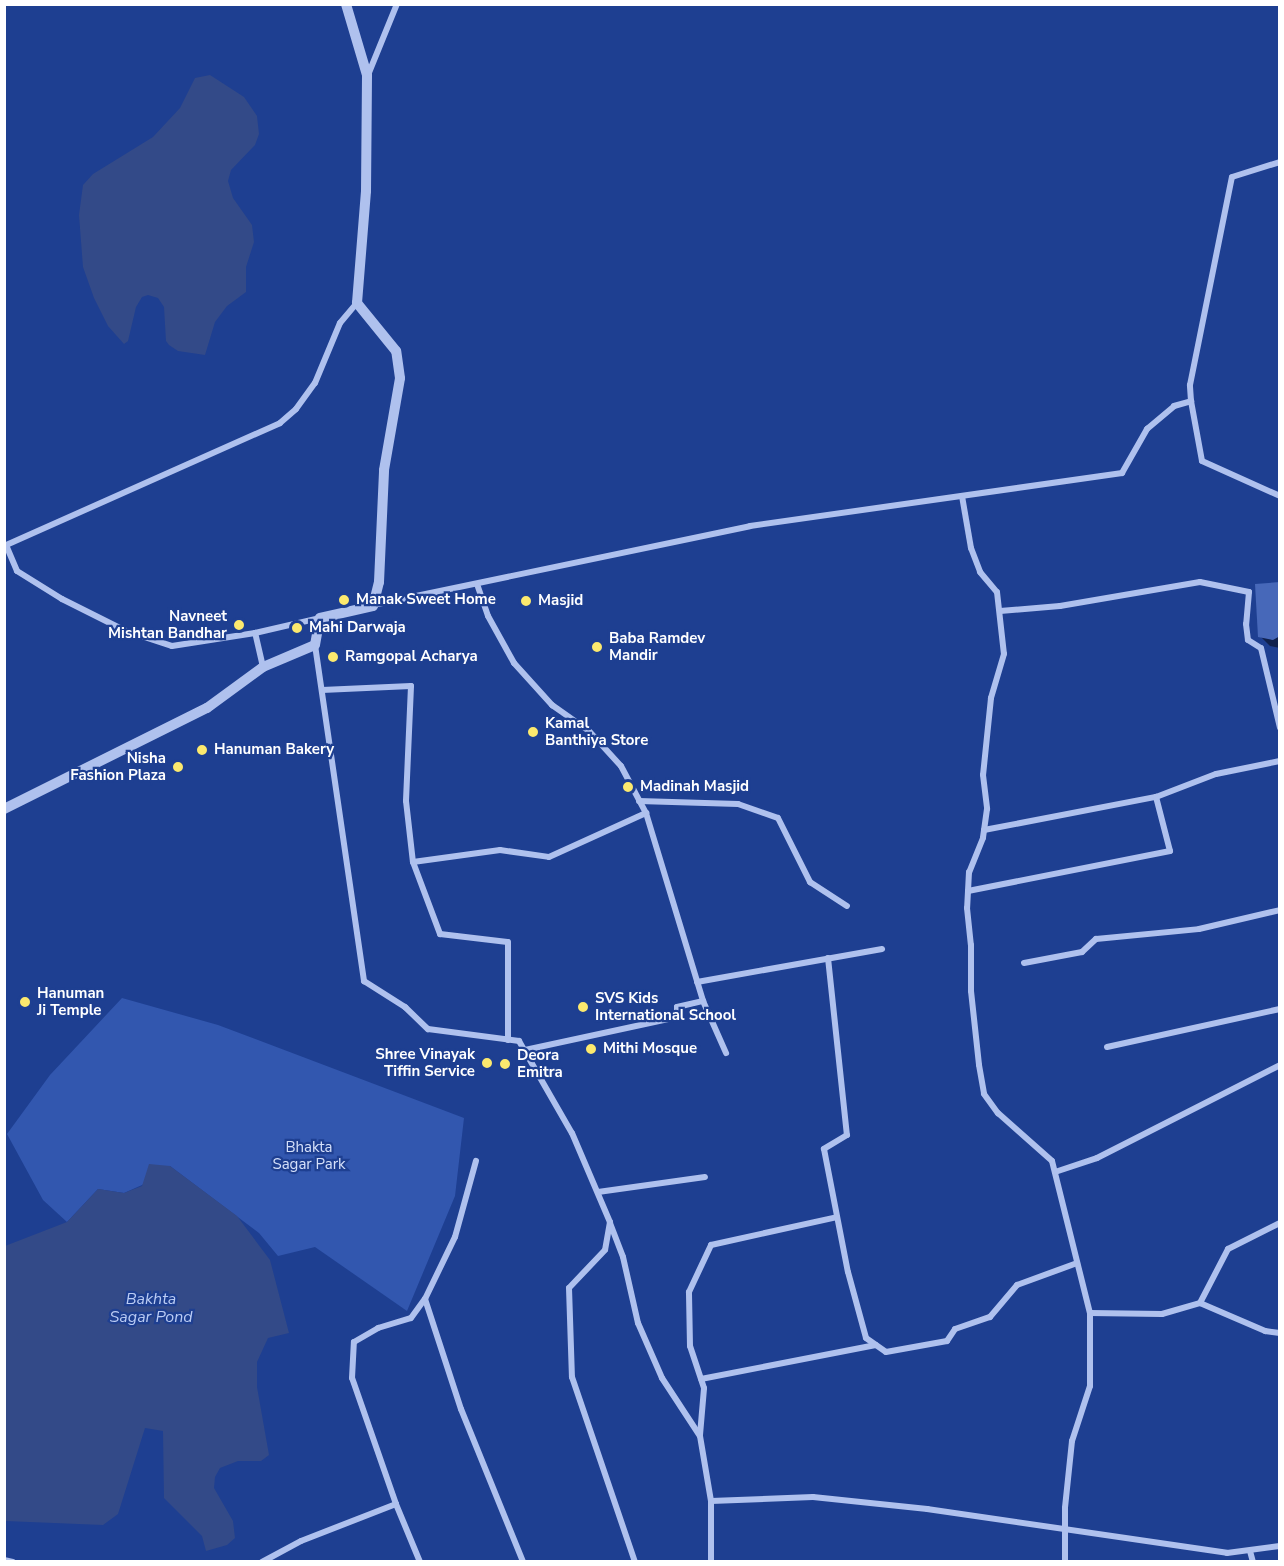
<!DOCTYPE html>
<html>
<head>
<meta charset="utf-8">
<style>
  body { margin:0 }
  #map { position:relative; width:1284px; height:1566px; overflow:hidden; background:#1e3f91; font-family:"Nunito Sans",sans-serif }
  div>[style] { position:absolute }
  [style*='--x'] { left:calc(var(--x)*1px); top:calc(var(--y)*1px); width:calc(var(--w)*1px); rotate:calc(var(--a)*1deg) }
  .green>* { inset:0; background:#3257af }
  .water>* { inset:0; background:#334a88 }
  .shadow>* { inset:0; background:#0007 }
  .building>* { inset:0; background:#4768b9 }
  .minor>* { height:6px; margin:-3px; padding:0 3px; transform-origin:3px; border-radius:3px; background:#afc1ee }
  .tertiary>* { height:10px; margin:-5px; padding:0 5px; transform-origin:5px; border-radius:5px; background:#afc1ee }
  .dots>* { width:16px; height:16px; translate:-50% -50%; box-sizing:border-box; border:3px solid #1e3f91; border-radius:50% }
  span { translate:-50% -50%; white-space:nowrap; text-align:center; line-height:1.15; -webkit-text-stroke:4.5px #1e3f91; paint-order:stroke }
  .poi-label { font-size:15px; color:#fff; font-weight:700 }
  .left { translate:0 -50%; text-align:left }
  .right { translate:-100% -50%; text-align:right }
  .park-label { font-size:15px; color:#d5e0fa }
  .water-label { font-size:16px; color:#bbccf4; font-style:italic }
  .frame { position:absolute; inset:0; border:6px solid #fff; pointer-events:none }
</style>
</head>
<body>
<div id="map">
  <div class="green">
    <div style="clip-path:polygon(122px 998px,218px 1025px,464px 1118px,455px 1196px,407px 1311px,315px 1247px,278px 1256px,259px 1233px,170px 1166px,142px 1185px,124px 1193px,98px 1189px,67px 1222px,43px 1200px,7px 1134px,50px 1075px)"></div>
  </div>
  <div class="water">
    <div style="clip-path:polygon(210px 75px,244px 97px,257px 116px,259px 134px,255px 145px,231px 170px,228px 181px,233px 198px,252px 225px,254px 242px,246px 267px,246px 292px,227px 306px,215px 322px,205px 355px,178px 351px,169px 345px,166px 341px,164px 307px,158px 298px,148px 295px,142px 297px,136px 307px,128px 341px,124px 344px,108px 326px,94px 298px,83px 267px,79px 215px,83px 185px,93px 174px,153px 137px,180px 108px,195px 78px)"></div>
    <div style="clip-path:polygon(149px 1164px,170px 1166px,237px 1216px,270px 1260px,289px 1333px,268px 1338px,257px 1362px,257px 1387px,269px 1455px,261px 1461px,238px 1461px,220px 1468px,215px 1477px,214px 1488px,233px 1521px,235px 1538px,227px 1545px,206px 1551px,202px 1536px,164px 1498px,163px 1431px,145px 1428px,118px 1514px,103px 1525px,5px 1521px,5px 1246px,67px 1222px,98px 1189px,124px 1193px,142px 1186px)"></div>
  </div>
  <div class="shadow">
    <div style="clip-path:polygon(1280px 583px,1280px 648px,1270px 646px,1260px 636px)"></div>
  </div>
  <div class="building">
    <div style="clip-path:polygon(1280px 582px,1280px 636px,1273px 640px,1258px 637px,1255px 584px)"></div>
  </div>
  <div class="minor">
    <div style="--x:368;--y:75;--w:77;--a:-67.8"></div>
    <div style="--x:1191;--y:401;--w:61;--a:79.6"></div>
    <div style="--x:1202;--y:461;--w:85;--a:24.2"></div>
    <div style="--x:962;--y:496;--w:53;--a:80.2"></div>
    <div style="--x:971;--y:548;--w:26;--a:69"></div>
    <div style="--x:980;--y:572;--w:26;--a:50"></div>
    <div style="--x:997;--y:592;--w:62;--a:83.6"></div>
    <div style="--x:1004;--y:654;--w:46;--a:106.5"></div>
    <div style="--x:991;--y:698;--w:77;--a:95.9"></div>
    <div style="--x:983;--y:775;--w:34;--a:83"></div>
    <div style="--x:987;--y:809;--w:29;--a:98"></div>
    <div style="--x:983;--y:838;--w:37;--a:112"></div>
    <div style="--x:969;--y:872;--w:36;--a:93"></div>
    <div style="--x:967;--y:908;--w:37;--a:84"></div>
    <div style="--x:971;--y:945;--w:46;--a:90"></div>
    <div style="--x:971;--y:991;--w:74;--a:83.8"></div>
    <div style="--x:979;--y:1065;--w:29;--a:80"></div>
    <div style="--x:984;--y:1094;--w:24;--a:54"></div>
    <div style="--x:998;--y:1113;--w:72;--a:41.6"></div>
    <div style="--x:1052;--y:1161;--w:157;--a:76"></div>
    <div style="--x:1090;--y:1313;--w:73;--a:90"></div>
    <div style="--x:1090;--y:1386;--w:58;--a:108.1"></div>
    <div style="--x:1072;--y:1441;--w:67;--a:96"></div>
    <div style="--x:1065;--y:1508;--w:54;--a:90"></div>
    <div style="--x:6;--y:545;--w:28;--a:67"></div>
    <div style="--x:17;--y:571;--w:53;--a:31.9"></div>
    <div style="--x:62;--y:599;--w:72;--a:26.6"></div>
    <div style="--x:126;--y:631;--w:48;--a:18.1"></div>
    <div style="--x:172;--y:646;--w:84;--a:-8.9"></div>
    <div style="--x:4;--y:546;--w:302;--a:-24"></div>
    <div style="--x:280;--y:423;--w:21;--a:-41"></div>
    <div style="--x:296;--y:409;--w:32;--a:-54"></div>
    <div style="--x:315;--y:383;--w:65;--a:-67.4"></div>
    <div style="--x:340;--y:323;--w:26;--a:-50"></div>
    <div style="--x:477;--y:584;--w:34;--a:71"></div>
    <div style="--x:488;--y:616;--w:54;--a:61"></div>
    <div style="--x:514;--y:663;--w:57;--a:47.9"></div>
    <div style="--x:552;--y:705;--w:45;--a:35.1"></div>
    <div style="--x:589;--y:731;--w:47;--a:47.6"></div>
    <div style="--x:621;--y:766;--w:53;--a:62"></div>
    <div style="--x:646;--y:813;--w:196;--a:73.1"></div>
    <div style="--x:703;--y:1001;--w:57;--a:66.1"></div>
    <div style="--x:373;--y:605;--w:385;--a:-11.8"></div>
    <div style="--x:750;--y:526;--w:376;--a:-8.1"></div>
    <div style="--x:1122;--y:473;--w:51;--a:-60.4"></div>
    <div style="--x:1147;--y:429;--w:35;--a:-40"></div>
    <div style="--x:1174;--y:406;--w:18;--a:-16"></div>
    <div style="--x:1191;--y:401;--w:16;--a:-94"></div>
    <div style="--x:1190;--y:385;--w:212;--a:-78.6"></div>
    <div style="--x:1232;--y:177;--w:50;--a:-17.4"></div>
    <div style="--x:1000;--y:611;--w:60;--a:-4.8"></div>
    <div style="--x:1060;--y:606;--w:142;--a:-9.7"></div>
    <div style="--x:1200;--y:582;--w:50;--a:11.5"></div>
    <div style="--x:1249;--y:592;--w:32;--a:95"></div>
    <div style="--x:1246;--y:624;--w:16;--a:83"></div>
    <div style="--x:1248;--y:640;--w:15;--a:32"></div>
    <div style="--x:1261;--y:648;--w:82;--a:76.6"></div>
    <div style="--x:315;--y:645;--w:340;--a:81.7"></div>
    <div style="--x:364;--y:981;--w:49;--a:32.4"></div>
    <div style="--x:405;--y:1007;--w:32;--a:44"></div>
    <div style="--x:428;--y:1029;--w:92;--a:7.5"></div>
    <div style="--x:519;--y:1041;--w:106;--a:60.1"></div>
    <div style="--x:572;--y:1133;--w:97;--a:66.9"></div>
    <div style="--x:610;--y:1222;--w:28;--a:100"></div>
    <div style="--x:605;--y:1250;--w:52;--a:133.5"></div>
    <div style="--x:569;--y:1288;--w:89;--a:88.1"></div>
    <div style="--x:572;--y:1377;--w:195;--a:71.2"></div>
    <div style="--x:263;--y:667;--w:35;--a:-103"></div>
    <div style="--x:255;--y:633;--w:67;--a:-13"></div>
    <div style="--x:322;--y:690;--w:89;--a:-2.6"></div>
    <div style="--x:411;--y:686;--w:115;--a:92.5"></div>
    <div style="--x:406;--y:801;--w:61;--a:83.5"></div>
    <div style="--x:413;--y:862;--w:77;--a:69.4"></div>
    <div style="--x:440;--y:934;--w:68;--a:6.7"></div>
    <div style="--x:508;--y:942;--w:98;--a:90"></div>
    <div style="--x:639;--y:801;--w:99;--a:1.7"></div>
    <div style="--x:738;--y:804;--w:42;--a:19.3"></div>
    <div style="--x:778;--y:818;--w:72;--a:63.4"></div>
    <div style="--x:810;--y:882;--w:44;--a:33"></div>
    <div style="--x:984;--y:830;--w:175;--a:-10.9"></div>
    <div style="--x:1156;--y:797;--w:64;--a:-21"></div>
    <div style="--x:1216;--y:774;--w:65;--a:-11.5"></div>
    <div style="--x:413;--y:862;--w:88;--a:-7.9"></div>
    <div style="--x:500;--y:850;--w:49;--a:8.1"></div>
    <div style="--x:549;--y:857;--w:107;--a:-24.4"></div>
    <div style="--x:968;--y:891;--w:206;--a:-11.2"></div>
    <div style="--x:1170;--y:851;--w:56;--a:-104.5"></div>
    <div style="--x:828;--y:958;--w:178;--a:83.9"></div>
    <div style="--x:847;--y:1135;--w:27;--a:149"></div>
    <div style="--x:824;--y:1149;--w:125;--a:79"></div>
    <div style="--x:848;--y:1272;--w:68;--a:74.7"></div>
    <div style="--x:866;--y:1338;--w:24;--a:35"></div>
    <div style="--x:886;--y:1352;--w:62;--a:-10.2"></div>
    <div style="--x:947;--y:1341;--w:14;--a:-56"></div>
    <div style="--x:955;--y:1329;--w:37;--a:-19"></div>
    <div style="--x:990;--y:1317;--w:42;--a:-49.8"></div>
    <div style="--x:1017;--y:1285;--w:64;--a:-20.1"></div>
    <div style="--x:1024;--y:963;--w:59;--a:-10.7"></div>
    <div style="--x:1082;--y:952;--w:19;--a:-43"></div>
    <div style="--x:1096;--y:939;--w:103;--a:-5.5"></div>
    <div style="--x:1199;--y:929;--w:83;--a:-13.2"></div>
    <div style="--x:697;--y:982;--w:188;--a:-10.1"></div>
    <div style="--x:1107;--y:1047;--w:177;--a:-12.4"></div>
    <div style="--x:525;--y:1050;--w:156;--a:-12.2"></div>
    <div style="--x:677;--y:1017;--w:10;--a:-90"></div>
    <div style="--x:677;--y:1007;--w:27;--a:-13"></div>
    <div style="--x:1055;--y:1172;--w:44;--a:-18.4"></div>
    <div style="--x:1097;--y:1158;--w:205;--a:-26.9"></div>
    <div style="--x:598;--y:1192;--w:108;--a:-8"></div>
    <div style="--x:610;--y:1223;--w:36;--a:69"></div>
    <div style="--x:623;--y:1257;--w:68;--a:77.2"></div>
    <div style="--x:638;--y:1323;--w:60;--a:66.4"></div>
    <div style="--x:662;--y:1378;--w:69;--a:56.8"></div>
    <div style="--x:700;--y:1436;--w:66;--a:80.4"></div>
    <div style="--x:711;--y:1501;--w:61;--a:90"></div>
    <div style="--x:425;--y:1299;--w:116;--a:71.9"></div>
    <div style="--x:461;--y:1409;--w:165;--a:67.9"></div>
    <div style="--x:1200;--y:1303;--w:71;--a:23.3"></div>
    <div style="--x:1265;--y:1331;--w:15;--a:8"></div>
    <div style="--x:1090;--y:1313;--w:72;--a:0.8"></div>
    <div style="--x:1162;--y:1314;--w:40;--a:-16"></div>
    <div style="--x:1200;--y:1303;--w:61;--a:-62.6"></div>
    <div style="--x:1228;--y:1249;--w:58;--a:-26.6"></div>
    <div style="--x:701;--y:1379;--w:178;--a:-11"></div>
    <div style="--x:700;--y:1435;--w:47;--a:-85.1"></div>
    <div style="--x:704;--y:1388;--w:44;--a:-108.4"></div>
    <div style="--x:690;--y:1346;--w:54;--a:-91.1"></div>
    <div style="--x:689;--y:1292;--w:52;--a:-64.9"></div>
    <div style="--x:711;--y:1245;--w:129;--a:-12.5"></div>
    <div style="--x:711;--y:1501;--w:102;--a:-2.2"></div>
    <div style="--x:813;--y:1497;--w:115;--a:6"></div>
    <div style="--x:927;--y:1509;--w:303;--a:8.3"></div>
    <div style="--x:1227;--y:1553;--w:53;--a:-7.5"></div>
    <div style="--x:1250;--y:1551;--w:11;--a:75"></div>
    <div style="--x:4;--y:1560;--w:9;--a:13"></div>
    <div style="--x:262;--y:1562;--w:44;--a:-28.3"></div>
    <div style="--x:301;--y:1541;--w:102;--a:-21.3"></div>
    <div style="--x:420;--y:1562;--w:63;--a:-112.5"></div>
    <div style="--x:396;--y:1504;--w:133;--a:-109.2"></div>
    <div style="--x:352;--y:1378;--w:36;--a:-87"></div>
    <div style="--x:354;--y:1342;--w:28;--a:-30"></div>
    <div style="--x:378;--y:1328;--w:34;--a:-17"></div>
    <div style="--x:411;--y:1318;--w:24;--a:-54"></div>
    <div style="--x:425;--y:1299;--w:69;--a:-64.2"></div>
    <div style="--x:455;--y:1237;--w:79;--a:-74.6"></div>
  </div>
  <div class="tertiary">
    <div style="--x:4;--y:809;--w:227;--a:-26.5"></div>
    <div style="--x:207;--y:708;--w:69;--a:-36.2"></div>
    <div style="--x:263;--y:667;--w:56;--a:-22.9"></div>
    <div style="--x:315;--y:645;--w:27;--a:-80"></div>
    <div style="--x:320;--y:618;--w:54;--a:-12.8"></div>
    <div style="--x:373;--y:606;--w:25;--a:-76"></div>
    <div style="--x:379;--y:582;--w:112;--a:-87.4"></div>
    <div style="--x:384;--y:470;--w:93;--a:-80.1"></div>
    <div style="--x:400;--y:378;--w:27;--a:-98"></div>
    <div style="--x:396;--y:351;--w:62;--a:-129.1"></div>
    <div style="--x:357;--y:303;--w:112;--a:-85.4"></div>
    <div style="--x:366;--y:191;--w:116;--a:-89.5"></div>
    <div style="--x:367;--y:75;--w:74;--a:-106.5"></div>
  </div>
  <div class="dots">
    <div style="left:344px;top:600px;background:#fce96e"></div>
    <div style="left:526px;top:601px;background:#fce96e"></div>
    <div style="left:239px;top:625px;background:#fce96e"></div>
    <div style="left:297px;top:628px;background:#fce96e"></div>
    <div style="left:597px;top:647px;background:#fce96e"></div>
    <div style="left:333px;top:657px;background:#fce96e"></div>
    <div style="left:533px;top:732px;background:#fce96e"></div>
    <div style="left:202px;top:750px;background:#fce96e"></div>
    <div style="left:178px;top:767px;background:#fce96e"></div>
    <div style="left:628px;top:787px;background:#fce96e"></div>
    <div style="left:25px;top:1002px;background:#fce96e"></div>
    <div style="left:583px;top:1007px;background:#fce96e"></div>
    <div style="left:591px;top:1049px;background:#fce96e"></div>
    <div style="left:487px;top:1063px;background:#fce96e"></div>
    <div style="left:505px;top:1064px;background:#fce96e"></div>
  </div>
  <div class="poi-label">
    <span class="left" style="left:356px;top:600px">Manak Sweet Home</span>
    <span class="left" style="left:538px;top:601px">Masjid</span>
    <span class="right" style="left:227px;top:625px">Navneet<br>Mishtan Bandhar</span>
    <span class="left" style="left:309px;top:628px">Mahi Darwaja</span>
    <span class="left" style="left:609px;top:647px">Baba Ramdev<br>Mandir</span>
    <span class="left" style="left:345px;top:657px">Ramgopal Acharya</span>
    <span class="left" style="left:545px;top:732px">Kamal<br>Banthiya Store</span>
    <span class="left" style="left:214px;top:750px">Hanuman Bakery</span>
    <span class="right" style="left:166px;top:767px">Nisha<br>Fashion Plaza</span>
    <span class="left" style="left:640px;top:787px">Madinah Masjid</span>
    <span class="left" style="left:37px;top:1002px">Hanuman<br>Ji Temple</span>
    <span class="left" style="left:595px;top:1007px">SVS Kids<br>International School</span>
    <span class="left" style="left:603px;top:1049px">Mithi Mosque</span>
    <span class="right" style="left:475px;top:1063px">Shree Vinayak<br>Tiffin Service</span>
    <span class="left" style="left:517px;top:1064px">Deora<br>Emitra</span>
  </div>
  <div class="park-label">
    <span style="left:309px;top:1156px">Bhakta<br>Sagar Park</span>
  </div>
  <div class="water-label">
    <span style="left:151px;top:1308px">Bakhta<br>Sagar Pond</span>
  </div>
  <div class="frame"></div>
</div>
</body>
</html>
